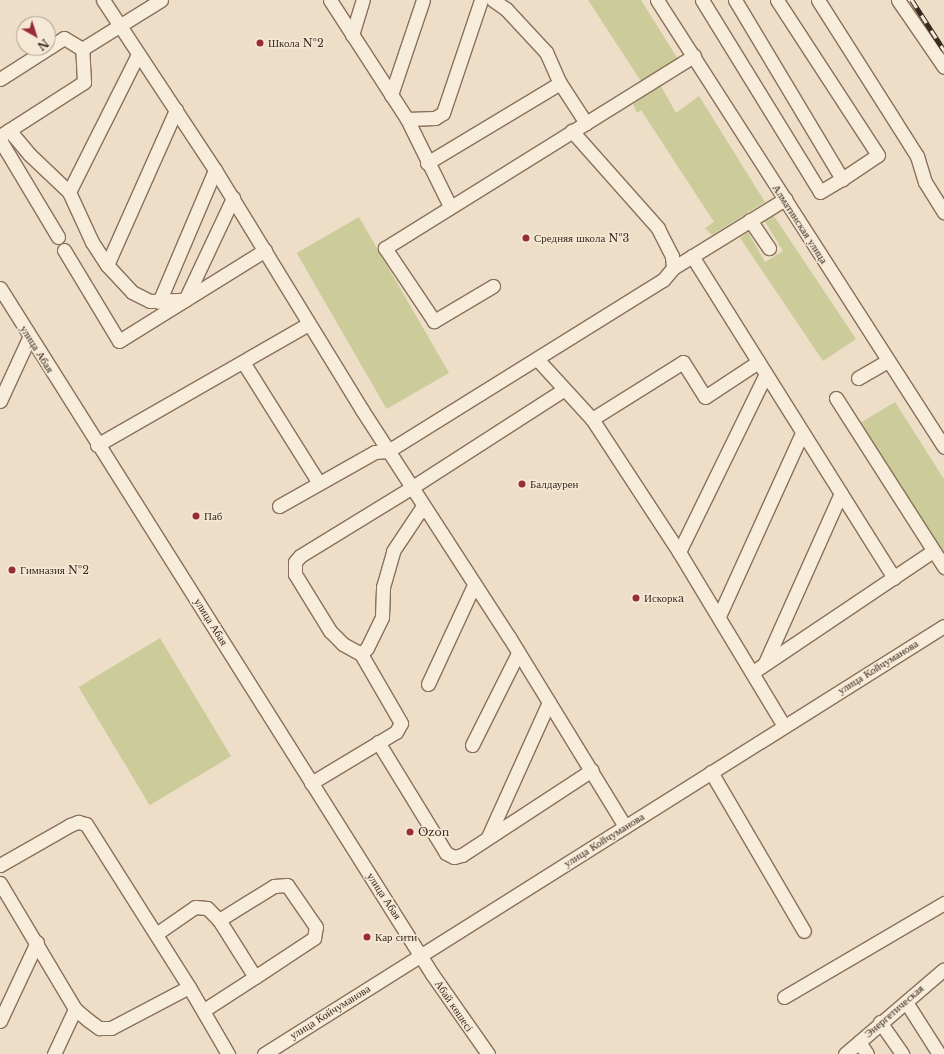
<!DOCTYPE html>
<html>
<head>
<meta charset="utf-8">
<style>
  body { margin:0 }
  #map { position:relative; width:944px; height:1054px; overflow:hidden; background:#eedec7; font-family:"Libre Baskerville",serif }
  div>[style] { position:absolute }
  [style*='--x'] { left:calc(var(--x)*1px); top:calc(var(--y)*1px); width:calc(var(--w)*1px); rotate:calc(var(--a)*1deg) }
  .green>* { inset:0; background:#cbcc9a; transform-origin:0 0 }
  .roads { filter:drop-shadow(1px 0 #89705c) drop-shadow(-1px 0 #89705c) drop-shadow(0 1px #89705c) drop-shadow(0 -1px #89705c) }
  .minor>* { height:13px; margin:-6.5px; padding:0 6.5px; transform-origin:6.5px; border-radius:6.5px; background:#f8edda }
  .rail>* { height:4.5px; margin-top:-2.25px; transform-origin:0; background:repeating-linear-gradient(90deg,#f5e9d6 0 9px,#3a2a20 0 18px); box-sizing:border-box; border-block:1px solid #3a2a20 }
  .dots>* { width:11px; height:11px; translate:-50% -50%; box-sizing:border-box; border:2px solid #f5e9d6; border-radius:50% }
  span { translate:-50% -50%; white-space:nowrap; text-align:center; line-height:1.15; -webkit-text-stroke:3px #f5e9d6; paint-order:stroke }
  .poi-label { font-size:11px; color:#3a2a20 }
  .left { translate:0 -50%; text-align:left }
  .street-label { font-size:11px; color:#3a2a20 }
  .north { position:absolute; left:16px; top:16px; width:40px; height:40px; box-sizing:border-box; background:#f5e9d6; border:1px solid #aa9d8d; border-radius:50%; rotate:141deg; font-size:11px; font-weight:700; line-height:16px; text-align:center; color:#3a2a20 }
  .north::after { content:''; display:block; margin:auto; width:14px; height:18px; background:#982d38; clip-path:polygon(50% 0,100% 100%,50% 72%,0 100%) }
</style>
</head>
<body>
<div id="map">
  <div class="green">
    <div style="clip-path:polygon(588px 0,641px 0,681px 64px,657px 79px,676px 113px,699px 96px,765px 202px,712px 235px,705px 228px,714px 222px,641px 110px,637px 113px,633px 104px,648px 92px)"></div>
    <div style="clip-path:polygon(772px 213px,856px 339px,823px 361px,740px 238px,748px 232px,765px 262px,783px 251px,764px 220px)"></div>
    <div style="left:359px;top:217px;width:180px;height:72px;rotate:60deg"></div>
    <div style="clip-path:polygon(895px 402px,944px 479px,944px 557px,860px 423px)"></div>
    <div style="left:160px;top:638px;width:138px;height:95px;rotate:59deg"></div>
  </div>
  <div class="roads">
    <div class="minor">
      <div style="--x:103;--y:0;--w:204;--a:56.6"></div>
      <div style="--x:215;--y:170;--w:281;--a:58.5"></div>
      <div style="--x:362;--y:410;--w:270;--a:57.1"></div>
      <div style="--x:509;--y:637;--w:222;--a:58.5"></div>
      <div style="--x:330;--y:0;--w:142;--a:57.1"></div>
      <div style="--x:407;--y:119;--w:97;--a:63.7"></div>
      <div style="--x:493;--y:0;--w:16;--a:35"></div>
      <div style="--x:506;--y:9;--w:59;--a:47.1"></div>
      <div style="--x:546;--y:52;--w:34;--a:66"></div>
      <div style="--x:560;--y:83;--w:48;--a:57"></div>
      <div style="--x:657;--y:0;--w:531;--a:57.3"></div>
      <div style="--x:702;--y:0;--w:225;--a:58.4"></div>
      <div style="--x:820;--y:192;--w:26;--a:-31"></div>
      <div style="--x:735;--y:0;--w:209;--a:59.1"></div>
      <div style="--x:842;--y:179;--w:43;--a:-33.7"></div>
      <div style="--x:878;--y:155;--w:185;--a:-123.1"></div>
      <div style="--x:818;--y:0;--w:185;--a:57.6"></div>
      <div style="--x:917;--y:156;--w:27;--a:73"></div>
      <div style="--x:925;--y:182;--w:36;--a:58"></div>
      <div style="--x:898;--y:0;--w:81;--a:55.5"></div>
      <div style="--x:352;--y:35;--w:37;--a:-73"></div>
      <div style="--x:0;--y:79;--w:76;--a:-32.6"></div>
      <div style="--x:64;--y:38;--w:21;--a:31"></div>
      <div style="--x:82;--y:49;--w:93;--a:-31.8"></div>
      <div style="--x:391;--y:95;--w:100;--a:-71.4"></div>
      <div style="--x:407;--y:119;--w:28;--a:-2"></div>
      <div style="--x:435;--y:118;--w:9;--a:-32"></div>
      <div style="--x:443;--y:113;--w:119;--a:-71.4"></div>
      <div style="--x:9;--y:130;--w:31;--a:50"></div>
      <div style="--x:29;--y:154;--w:55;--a:43.5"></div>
      <div style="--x:69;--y:192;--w:55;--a:65.3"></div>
      <div style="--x:92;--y:242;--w:27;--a:57"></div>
      <div style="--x:107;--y:265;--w:37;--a:47"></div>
      <div style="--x:132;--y:292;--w:20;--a:27"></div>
      <div style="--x:150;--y:301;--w:35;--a:-2"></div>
      <div style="--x:185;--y:300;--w:113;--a:-64.8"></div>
      <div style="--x:0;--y:136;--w:100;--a:-32.7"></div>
      <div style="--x:84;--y:82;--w:33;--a:-93"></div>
      <div style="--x:0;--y:140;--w:113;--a:59.1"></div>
      <div style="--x:427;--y:163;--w:155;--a:-31"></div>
      <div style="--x:69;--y:192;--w:154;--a:-63.4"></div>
      <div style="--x:750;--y:220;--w:34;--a:56"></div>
      <div style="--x:64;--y:250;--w:106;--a:58.9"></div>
      <div style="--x:119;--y:341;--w:172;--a:-31.9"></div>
      <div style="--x:692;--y:256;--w:380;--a:57.9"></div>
      <div style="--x:107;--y:265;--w:170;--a:-66"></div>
      <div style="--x:673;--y:268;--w:132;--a:-31.6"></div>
      <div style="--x:493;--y:286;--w:69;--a:149.3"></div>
      <div style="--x:434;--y:321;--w:88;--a:-123.9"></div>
      <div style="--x:385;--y:248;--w:364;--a:-31.9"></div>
      <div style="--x:0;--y:288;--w:811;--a:57.8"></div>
      <div style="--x:432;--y:974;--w:98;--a:55"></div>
      <div style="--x:159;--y:302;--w:143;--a:-67"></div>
      <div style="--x:537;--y:359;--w:81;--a:47.5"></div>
      <div style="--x:592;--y:419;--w:159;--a:56.8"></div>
      <div style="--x:679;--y:552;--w:203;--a:58.9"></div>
      <div style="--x:243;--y:362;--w:143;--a:57.9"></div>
      <div style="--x:858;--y:378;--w:34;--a:-30"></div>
      <div style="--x:836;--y:398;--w:201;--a:57.4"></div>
      <div style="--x:0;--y:401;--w:69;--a:-65.3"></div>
      <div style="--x:592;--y:419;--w:107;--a:-32.1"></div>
      <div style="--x:683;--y:362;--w:41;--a:57.8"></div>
      <div style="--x:705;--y:397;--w:64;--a:-33.4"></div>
      <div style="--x:97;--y:445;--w:243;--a:-29.8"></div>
      <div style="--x:279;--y:506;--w:110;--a:-29.4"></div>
      <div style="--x:375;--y:452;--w:13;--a:-4"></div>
      <div style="--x:388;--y:451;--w:324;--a:-31.9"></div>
      <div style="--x:663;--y:280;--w:16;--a:-50"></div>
      <div style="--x:673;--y:268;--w:12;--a:-95"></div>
      <div style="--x:672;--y:256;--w:31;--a:-117"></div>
      <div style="--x:658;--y:228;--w:130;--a:-131.6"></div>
      <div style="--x:679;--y:552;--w:198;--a:-64"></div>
      <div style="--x:719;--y:616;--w:201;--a:-65.6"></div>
      <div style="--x:361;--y:654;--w:8;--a:-45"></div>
      <div style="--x:367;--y:648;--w:34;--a:-64"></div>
      <div style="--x:382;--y:617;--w:30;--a:-88"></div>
      <div style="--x:383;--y:587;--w:37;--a:-74"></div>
      <div style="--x:393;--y:551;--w:54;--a:-56.3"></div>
      <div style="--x:765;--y:663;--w:186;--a:-65.9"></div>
      <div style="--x:753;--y:672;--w:217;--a:-33.9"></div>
      <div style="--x:428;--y:684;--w:109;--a:-65.1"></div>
      <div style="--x:378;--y:742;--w:130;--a:58.5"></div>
      <div style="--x:446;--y:853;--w:9;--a:27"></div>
      <div style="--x:454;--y:857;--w:8;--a:-14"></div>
      <div style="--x:462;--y:855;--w:155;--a:-33.2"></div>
      <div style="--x:472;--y:745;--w:103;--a:-63.4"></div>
      <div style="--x:711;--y:772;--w:184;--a:59.7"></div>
      <div style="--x:311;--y:783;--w:99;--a:-31"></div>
      <div style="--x:396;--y:732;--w:10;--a:-61"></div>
      <div style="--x:401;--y:723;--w:80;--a:-120.1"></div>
      <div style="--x:361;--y:654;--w:21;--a:-151"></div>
      <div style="--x:343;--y:644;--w:18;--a:-135"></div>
      <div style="--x:330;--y:631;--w:67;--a:-121.6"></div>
      <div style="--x:295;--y:574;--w:12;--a:-90"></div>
      <div style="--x:295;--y:562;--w:8;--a:-50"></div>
      <div style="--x:300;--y:556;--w:130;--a:-31.5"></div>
      <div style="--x:411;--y:488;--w:181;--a:-32.8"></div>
      <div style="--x:488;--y:837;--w:148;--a:-65.7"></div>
      <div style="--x:0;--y:865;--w:81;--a:-29.7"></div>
      <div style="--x:70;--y:825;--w:9;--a:-21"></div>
      <div style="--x:78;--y:822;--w:8;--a:14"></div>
      <div style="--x:86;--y:824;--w:193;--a:57.7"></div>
      <div style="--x:0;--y:883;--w:147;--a:59.2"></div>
      <div style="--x:75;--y:1009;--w:17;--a:40"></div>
      <div style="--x:88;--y:1020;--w:14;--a:36"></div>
      <div style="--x:99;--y:1028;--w:12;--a:0"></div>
      <div style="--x:111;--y:1028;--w:88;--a:-27.7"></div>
      <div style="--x:189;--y:987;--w:78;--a:59.8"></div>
      <div style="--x:156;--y:934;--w:47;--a:-34.7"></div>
      <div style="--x:195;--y:907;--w:12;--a:5"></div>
      <div style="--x:207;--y:908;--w:17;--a:45"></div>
      <div style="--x:784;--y:997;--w:186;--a:-30.4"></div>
      <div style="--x:906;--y:1002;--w:62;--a:57.6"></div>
      <div style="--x:204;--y:1010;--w:61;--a:-32.9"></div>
      <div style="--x:255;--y:977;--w:71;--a:-33.5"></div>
      <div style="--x:314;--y:938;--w:11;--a:-80"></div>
      <div style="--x:316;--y:927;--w:51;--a:-124.6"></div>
      <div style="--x:287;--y:885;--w:13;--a:176"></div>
      <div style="--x:274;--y:886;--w:65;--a:148.3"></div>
      <div style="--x:219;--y:920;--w:67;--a:57.7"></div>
      <div style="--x:0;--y:1021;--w:87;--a:-64.9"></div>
      <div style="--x:880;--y:1022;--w:39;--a:55"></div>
      <div style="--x:859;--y:1042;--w:14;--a:56"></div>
      <div style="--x:54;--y:1054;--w:50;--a:-65"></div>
      <div style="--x:264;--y:1054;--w:803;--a:-32.19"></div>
      <div style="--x:845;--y:1054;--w:130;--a:-40.6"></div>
    </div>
  </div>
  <div class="rail">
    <div style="--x:912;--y:0;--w:59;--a:57.4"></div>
  </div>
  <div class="dots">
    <div style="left:260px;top:43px;background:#982d38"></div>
    <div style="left:526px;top:238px;background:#982d38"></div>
    <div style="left:522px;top:484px;background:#982d38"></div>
    <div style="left:196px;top:516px;background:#982d38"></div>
    <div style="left:12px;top:570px;background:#982d38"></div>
    <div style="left:636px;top:598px;background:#982d38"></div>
    <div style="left:410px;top:832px;background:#982d38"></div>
    <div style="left:367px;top:937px;background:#982d38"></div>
  </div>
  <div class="poi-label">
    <span class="left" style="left:268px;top:43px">Школа №2</span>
    <span class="left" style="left:534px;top:238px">Средняя школа №3</span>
    <span class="left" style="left:530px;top:484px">Балдаурен</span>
    <span class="left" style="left:204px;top:516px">Паб</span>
    <span class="left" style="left:20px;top:570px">Гимназия №2</span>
    <span class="left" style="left:644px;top:598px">Искоркa</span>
    <span class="left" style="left:418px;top:832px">Ozon</span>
    <span class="left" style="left:375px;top:937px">Кар сити</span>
  </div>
  <div class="street-label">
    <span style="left:800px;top:224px;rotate:57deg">Алматинская улица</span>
    <span style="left:37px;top:349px;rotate:58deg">улица Абая</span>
    <span style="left:211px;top:622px;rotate:58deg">улица Абая</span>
    <span style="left:878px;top:667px;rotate:-32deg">улица Койчуманова</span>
    <span style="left:604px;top:840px;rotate:-32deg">улица Койчуманова</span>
    <span style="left:384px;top:896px;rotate:57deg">улица Абая</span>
    <span style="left:454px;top:1006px;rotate:56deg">Абай көшесі</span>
    <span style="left:894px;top:1011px;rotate:-41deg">Энергетическая</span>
    <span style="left:330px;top:1012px;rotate:-32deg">улица Койчуманова</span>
  </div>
  <div class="north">N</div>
</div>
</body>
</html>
